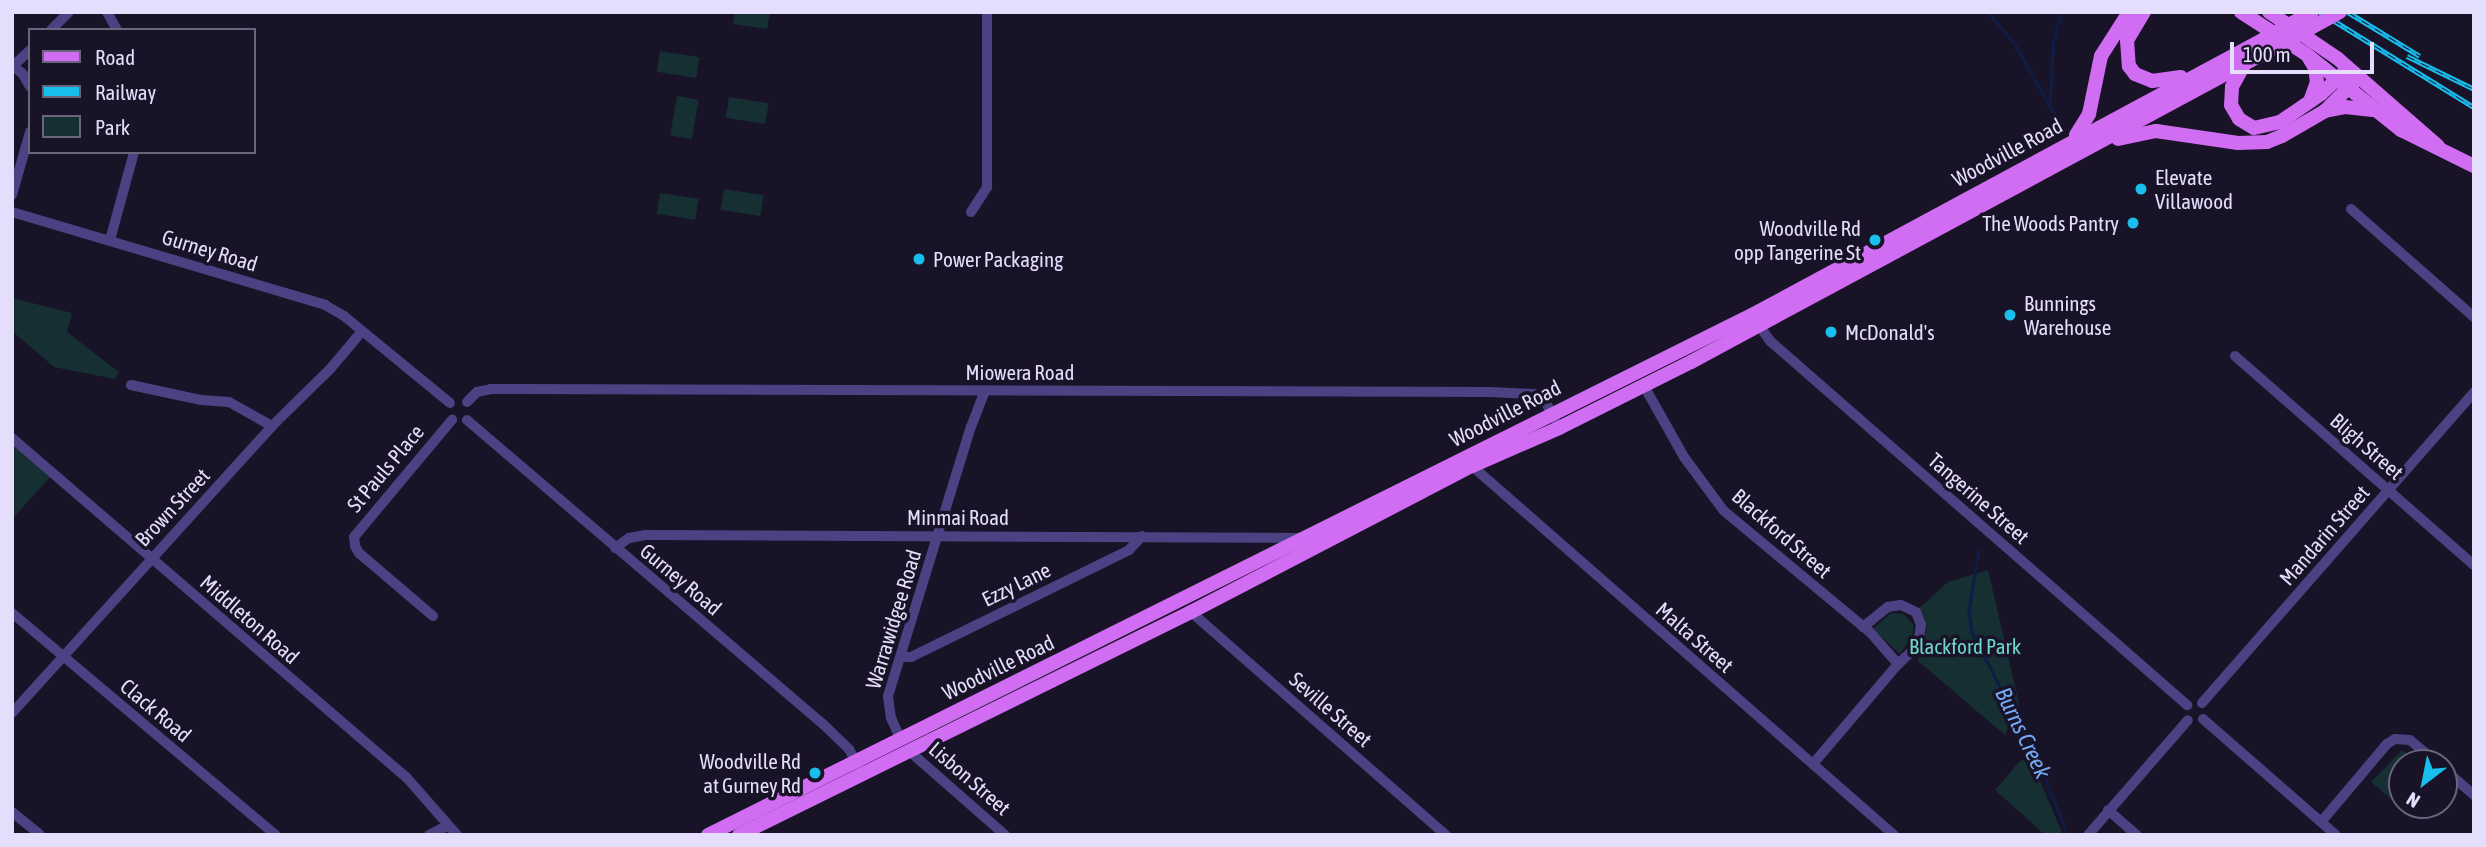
<!DOCTYPE html>
<html>
<head>
<meta charset="utf-8">
<style>
  body { margin:0 }
  #map { position:relative; width:2486px; height:847px; overflow:hidden; background:#191328; font-family:"Asap Condensed",sans-serif }
  div>[style] { position:absolute }
  [style*='--x'] { left:calc(var(--x)*1px); top:calc(var(--y)*1px); width:calc(var(--w)*1px); rotate:calc(var(--a)*1deg) }
  .green>* { inset:0; background:#162f32; transform-origin:0 0 }
  .stream>* { height:2.5px; margin:-1.25px; padding:0 1.25px; transform-origin:1.25px; border-radius:1.25px; background:#0f1c45 }
  .minor>* { height:10px; margin:-5px; padding:0 5px; transform-origin:5px; border-radius:5px; background:#4c4283 }
  .major>* { height:14px; margin:-7px; padding:0 7px; transform-origin:7px; border-radius:7px; background:#d16df3 }
  .rail>* { height:5px; margin-top:-2.5px; transform-origin:0; background:repeating-linear-gradient(90deg,#191328 0 8px,#18beed 0 16px); box-sizing:border-box; border-block:2px solid #18beed }
  .major-bridge>* { height:14px; margin:-7px; padding:0 7px; transform-origin:7px; border-radius:7px; background:#d16df3 }
  .dots>* { width:19px; height:19px; translate:-50% -50%; box-sizing:border-box; border:4px solid #191328; border-radius:50% }
  span { translate:-50% -50%; white-space:nowrap; text-align:center; line-height:1.15; -webkit-text-stroke:7px #191328; paint-order:stroke }
  .street-label { font-size:21px; color:#e4ddfc }
  .poi-label { font-size:21px; color:#e4ddfc }
  .left { translate:0 -50%; text-align:left }
  .right { translate:-100% -50%; text-align:right }
  .park-label { font-size:21px; color:#6dd8ca }
  .water-label { font-size:23px; color:#73a9f4; font-style:italic }
  .frame { position:absolute; inset:0; border:14px solid #e4ddfc; pointer-events:none }
  .legend { position:absolute; left:28px; top:28px; width:228px; height:126px; box-sizing:border-box; background:#191328; border:2px solid #6a647d; margin:0; padding:9px 12px; list-style:none; font-size:21px; color:#e4ddfc }
  .legend li { display:flex; align-items:center; gap:14px; height:35px }
  .legend b { width:35px; border:2px solid #6a647d }
  .north { position:absolute; left:2388px; top:749px; width:70px; height:70px; box-sizing:border-box; background:#191328; border:2px solid #6a647d; border-radius:50%; rotate:212deg; font-size:19px; font-weight:700; line-height:28px; text-align:center; color:#e4ddfc }
  .north::after { content:''; display:block; margin:auto; width:24px; height:32px; background:#18beed; clip-path:polygon(50% 0,100% 100%,50% 72%,0 100%) }
  .scale { position:absolute; left:2230px; top:42px; width:144px; height:32px; box-sizing:border-box; border:4px solid #e4ddfc; border-top:0; padding-left:9px; font-size:21px; line-height:24px; white-space:nowrap; color:#e4ddfc; -webkit-text-stroke:5px #191328; paint-order:stroke }
</style>
</head>
<body>
<div id="map">
  <div class="green">
    <div style="clip-path:polygon(735px 12px,770px 12px,767px 29px,733px 24px)"></div>
    <div style="left:660px;top:51px;width:40px;height:21px;rotate:9deg"></div>
    <div style="left:677px;top:96px;width:22px;height:40px;rotate:10deg"></div>
    <div style="left:729px;top:97px;width:40px;height:21px;rotate:9deg"></div>
    <div style="left:724px;top:189px;width:40px;height:21px;rotate:9deg"></div>
    <div style="left:660px;top:193px;width:39px;height:21px;rotate:9deg"></div>
    <div style="clip-path:polygon(12px 298px,72px 313px,67px 332px,119px 372px,115px 379px,54px 367px,12px 331px)"></div>
    <div style="clip-path:polygon(12px 442px,51px 476px,12px 519px)"></div>
    <div style="clip-path:polygon(1988px 570px,2019px 704px,2005px 735px,1918px 661px,1927px 627px,1918px 609px,1948px 582px)"></div>
    <div style="clip-path:polygon(1891px 613px,1904px 614px,1913px 624px,1913px 634px,1900px 654px,1873px 629px)"></div>
    <div style="clip-path:polygon(2402px 750px,2421px 763px,2402px 763px,2402px 805px,2424px 805px,2413px 818px,2371px 782px)"></div>
    <div style="clip-path:polygon(2030px 757px,2063px 835px,2045px 835px,1995px 790px,2020px 761px)"></div>
  </div>
  <div class="stream">
    <div style="--x:1988;--y:12;--w:42;--a:49.8"></div>
    <div style="--x:2015;--y:44;--w:98;--a:60.5"></div>
    <div style="--x:2050;--y:102;--w:59;--a:-87.1"></div>
    <div style="--x:2053;--y:43;--w:32;--a:-76"></div>
    <div style="--x:1979;--y:550;--w:63;--a:99.2"></div>
    <div style="--x:1969;--y:612;--w:20;--a:81"></div>
    <div style="--x:1972;--y:632;--w:152;--a:62.9"></div>
    <div style="--x:2041;--y:767;--w:73;--a:68.3"></div>
  </div>
  <div class="minor">
    <div style="--x:107;--y:12;--w:21;--a:61"></div>
    <div style="--x:51;--y:30;--w:25;--a:-45"></div>
    <div style="--x:12;--y:66;--w:12;--a:35"></div>
    <div style="--x:22;--y:73;--w:16;--a:60"></div>
    <div style="--x:13;--y:66;--w:23;--a:-43"></div>
    <div style="--x:12;--y:195;--w:66;--a:-74.1"></div>
    <div style="--x:2351;--y:209;--w:164;--a:41.3"></div>
    <div style="--x:12;--y:212;--w:327;--a:16.5"></div>
    <div style="--x:325;--y:305;--w:22;--a:30"></div>
    <div style="--x:344;--y:316;--w:137;--a:39.4"></div>
    <div style="--x:971;--y:212;--w:30;--a:-57"></div>
    <div style="--x:987;--y:187;--w:175;--a:-90"></div>
    <div style="--x:110;--y:240;--w:91;--a:-74.7"></div>
    <div style="--x:1755;--y:320;--w:26;--a:54"></div>
    <div style="--x:1770;--y:341;--w:554;--a:41.12"></div>
    <div style="--x:2235;--y:356;--w:317;--a:41.2"></div>
    <div style="--x:131;--y:385;--w:72;--a:12.1"></div>
    <div style="--x:201;--y:400;--w:28;--a:4"></div>
    <div style="--x:229;--y:402;--w:49;--a:29.2"></div>
    <div style="--x:1644;--y:386;--w:81;--a:60.6"></div>
    <div style="--x:1684;--y:457;--w:67;--a:53.5"></div>
    <div style="--x:1724;--y:511;--w:190;--a:39.7"></div>
    <div style="--x:1870;--y:632;--w:43;--a:48.8"></div>
    <div style="--x:1898;--y:664;--w:131;--a:130.4"></div>
    <div style="--x:467;--y:402;--w:14;--a:-45"></div>
    <div style="--x:477;--y:392;--w:14;--a:-12"></div>
    <div style="--x:491;--y:389;--w:999;--a:0.17"></div>
    <div style="--x:1490;--y:392;--w:44;--a:2.6"></div>
    <div style="--x:1534;--y:394;--w:15;--a:37"></div>
    <div style="--x:1546;--y:403;--w:18;--a:61"></div>
    <div style="--x:467;--y:420;--w:468;--a:40.5"></div>
    <div style="--x:823;--y:724;--w:36;--a:44"></div>
    <div style="--x:849;--y:749;--w:21;--a:62"></div>
    <div style="--x:12;--y:438;--w:521;--a:40.72"></div>
    <div style="--x:407;--y:778;--w:76;--a:48.7"></div>
    <div style="--x:1472;--y:466;--w:561;--a:41.17"></div>
    <div style="--x:615;--y:548;--w:17;--a:-36"></div>
    <div style="--x:629;--y:538;--w:17;--a:-10"></div>
    <div style="--x:646;--y:535;--w:655;--a:0.26"></div>
    <div style="--x:1191;--y:612;--w:339;--a:41.2"></div>
    <div style="--x:12;--y:613;--w:345;--a:40.1"></div>
    <div style="--x:433;--y:616;--w:97;--a:-139.6"></div>
    <div style="--x:359;--y:553;--w:8;--a:-120"></div>
    <div style="--x:355;--y:546;--w:9;--a:-96"></div>
    <div style="--x:354;--y:537;--w:153;--a:-50.1"></div>
    <div style="--x:1863;--y:627;--w:32;--a:-39"></div>
    <div style="--x:1888;--y:607;--w:13;--a:-9"></div>
    <div style="--x:1901;--y:605;--w:17;--a:25"></div>
    <div style="--x:1916;--y:612;--w:14;--a:69"></div>
    <div style="--x:1921;--y:625;--w:12;--a:99"></div>
    <div style="--x:1919;--y:637;--w:17;--a:118"></div>
    <div style="--x:1911;--y:652;--w:18;--a:137"></div>
    <div style="--x:902;--y:657;--w:9;--a:0"></div>
    <div style="--x:911;--y:657;--w:243;--a:-26.1"></div>
    <div style="--x:1129;--y:550;--w:19;--a:-47"></div>
    <div style="--x:2202;--y:703;--w:413;--a:-48.8"></div>
    <div style="--x:12;--y:713;--w:387;--a:-47.8"></div>
    <div style="--x:272;--y:426;--w:83;--a:-44.5"></div>
    <div style="--x:331;--y:368;--w:48;--a:-50"></div>
    <div style="--x:2203;--y:719;--w:176;--a:41.1"></div>
    <div style="--x:900;--y:738;--w:22;--a:-114"></div>
    <div style="--x:891;--y:718;--w:22;--a:-98"></div>
    <div style="--x:888;--y:696;--w:282;--a:-72.9"></div>
    <div style="--x:971;--y:427;--w:39;--a:-69"></div>
    <div style="--x:908;--y:750;--w:129;--a:41.2"></div>
    <div style="--x:2444;--y:769;--w:40;--a:41"></div>
    <div style="--x:2108;--y:810;--w:38;--a:41"></div>
    <div style="--x:12;--y:812;--w:36;--a:39"></div>
    <div style="--x:2321;--y:822;--w:102;--a:-49.8"></div>
    <div style="--x:2387;--y:744;--w:9;--a:-32"></div>
    <div style="--x:2395;--y:739;--w:15;--a:4"></div>
    <div style="--x:2410;--y:740;--w:35;--a:40"></div>
    <div style="--x:429;--y:835;--w:20;--a:-27"></div>
    <div style="--x:2088;--y:835;--w:152;--a:-49"></div>
  </div>
  <div class="major">
    <div style="--x:2144;--y:12;--w:33;--a:121"></div>
    <div style="--x:2127;--y:40;--w:26;--a:86"></div>
    <div style="--x:2129;--y:66;--w:10;--a:53"></div>
    <div style="--x:2135;--y:74;--w:18;--a:22"></div>
    <div style="--x:2152;--y:81;--w:29;--a:-8"></div>
    <div style="--x:2241;--y:12;--w:77;--a:32.9"></div>
    <div style="--x:2306;--y:54;--w:122;--a:38.7"></div>
    <div style="--x:2401;--y:130;--w:81;--a:26.3"></div>
    <div style="--x:2269;--y:12;--w:82;--a:34.1"></div>
    <div style="--x:2337;--y:58;--w:134;--a:41.1"></div>
    <div style="--x:2309;--y:58;--w:12;--a:59"></div>
    <div style="--x:2315;--y:68;--w:14;--a:82"></div>
    <div style="--x:2317;--y:82;--w:20;--a:110"></div>
    <div style="--x:2244;--y:65;--w:25;--a:119"></div>
    <div style="--x:2232;--y:87;--w:18;--a:93"></div>
    <div style="--x:2231;--y:105;--w:16;--a:60"></div>
    <div style="--x:2239;--y:119;--w:17;--a:31"></div>
    <div style="--x:2254;--y:128;--w:27;--a:-13"></div>
    <div style="--x:2280;--y:122;--w:50;--a:-34.3"></div>
    <div style="--x:2321;--y:94;--w:33;--a:-43"></div>
    <div style="--x:2325;--y:111;--w:20;--a:-11"></div>
    <div style="--x:2345;--y:107;--w:28;--a:6"></div>
    <div style="--x:2076;--y:135;--w:25;--a:-58"></div>
    <div style="--x:2089;--y:114;--w:59;--a:-78.3"></div>
    <div style="--x:2101;--y:56;--w:52;--a:-57.5"></div>
    <div style="--x:2118;--y:139;--w:39;--a:-12"></div>
    <div style="--x:2156;--y:131;--w:83;--a:8.3"></div>
    <div style="--x:2238;--y:143;--w:29;--a:-2"></div>
    <div style="--x:2267;--y:142;--w:16;--a:-22"></div>
    <div style="--x:2282;--y:136;--w:50;--a:-30.2"></div>
    <div style="--x:2325;--y:111;--w:48;--a:-45"></div>
    <div style="--x:708;--y:835;--w:1166;--a:-26.48"></div>
    <div style="--x:1752;--y:315;--w:582;--a:-28.33"></div>
    <div style="--x:739;--y:835;--w:504;--a:-26.26"></div>
    <div style="--x:1191;--y:612;--w:317;--a:-27.5"></div>
    <div style="--x:1472;--y:466;--w:95;--a:-23.6"></div>
    <div style="--x:1559;--y:428;--w:148;--a:-26.6"></div>
    <div style="--x:1691;--y:362;--w:664;--a:-28.3"></div>
  </div>
  <div class="rail">
    <div style="--x:2320;--y:12;--w:181;--a:31.7"></div>
    <div style="--x:2348;--y:12;--w:84;--a:31.4"></div>
    <div style="--x:2407;--y:56;--w:75;--a:26.2"></div>
  </div>
  <div class="major-bridge">
    <div style="--x:2264;--y:39;--w:55;--a:-29.4"></div>
    <div style="--x:2276;--y:47;--w:73;--a:-28.7"></div>
  </div>
  <div class="dots">
    <div style="left:2141px;top:189px;background:#18beed"></div>
    <div style="left:2133px;top:223px;background:#18beed"></div>
    <div style="left:1875px;top:240px;background:#18beed"></div>
    <div style="left:919px;top:259px;background:#18beed"></div>
    <div style="left:2010px;top:315px;background:#18beed"></div>
    <div style="left:1831px;top:332px;background:#18beed"></div>
    <div style="left:815px;top:773px;background:#18beed"></div>
  </div>
  <div class="street-label">
    <span style="left:2007px;top:152px;rotate:-28deg">Woodville Road</span>
    <span style="left:210px;top:250px;rotate:17deg">Gurney Road</span>
    <span style="left:1020px;top:372px">Miowera Road</span>
    <span style="left:1505px;top:413px;rotate:-27deg">Woodville Road</span>
    <span style="left:2367px;top:446px;rotate:41deg">Bligh Street</span>
    <span style="left:385px;top:468px;rotate:-50deg">St Pauls Place</span>
    <span style="left:1979px;top:498px;rotate:41deg">Tangerine Street</span>
    <span style="left:172px;top:507px;rotate:-47deg">Brown Street</span>
    <span style="left:958px;top:517px">Minmai Road</span>
    <span style="left:1782px;top:533px;rotate:41deg">Blackford Street</span>
    <span style="left:2324px;top:535px;rotate:-49deg">Mandarin Street</span>
    <span style="left:681px;top:579px;rotate:40deg">Gurney Road</span>
    <span style="left:1016px;top:584px;rotate:-26deg">Ezzy Lane</span>
    <span style="left:250px;top:619px;rotate:41deg">Middleton Road</span>
    <span style="left:893px;top:619px;rotate:-73deg">Warrawidgee Road</span>
    <span style="left:1695px;top:637px;rotate:41deg">Malta Street</span>
    <span style="left:998px;top:667px;rotate:-26deg">Woodville Road</span>
    <span style="left:1331px;top:709px;rotate:41deg">Seville Street</span>
    <span style="left:156px;top:710px;rotate:40deg">Clack Road</span>
    <span style="left:970px;top:778px;rotate:41deg">Lisbon Street</span>
  </div>
  <div class="poi-label">
    <span class="left" style="left:2155px;top:189px">Elevate<br>Villawood</span>
    <span class="right" style="left:2119px;top:223px">The Woods Pantry</span>
    <span class="right" style="left:1861px;top:240px">Woodville Rd<br>opp Tangerine St</span>
    <span class="left" style="left:933px;top:259px">Power Packaging</span>
    <span class="left" style="left:2024px;top:315px">Bunnings<br>Warehouse</span>
    <span class="left" style="left:1845px;top:332px">McDonald's</span>
    <span class="right" style="left:801px;top:773px">Woodville Rd<br>at Gurney Rd</span>
  </div>
  <div class="park-label">
    <span style="left:1965px;top:646px">Blackford Park</span>
  </div>
  <div class="water-label">
    <span style="left:2023px;top:733px;rotate:64deg">Burns Creek</span>
  </div>
  <div class="frame"></div>
  <ul class="legend">
  <li><b style="height:9px;background:#d16df3"></b>Road</li>
  <li><b style="height:9px;background:#18beed"></b>Railway</li>
  <li><b style="height:19px;background:#162f32"></b>Park</li>
  </ul>
  <div class="north">N</div>
  <div class="scale">100 m</div>
</div>
</body>
</html>
